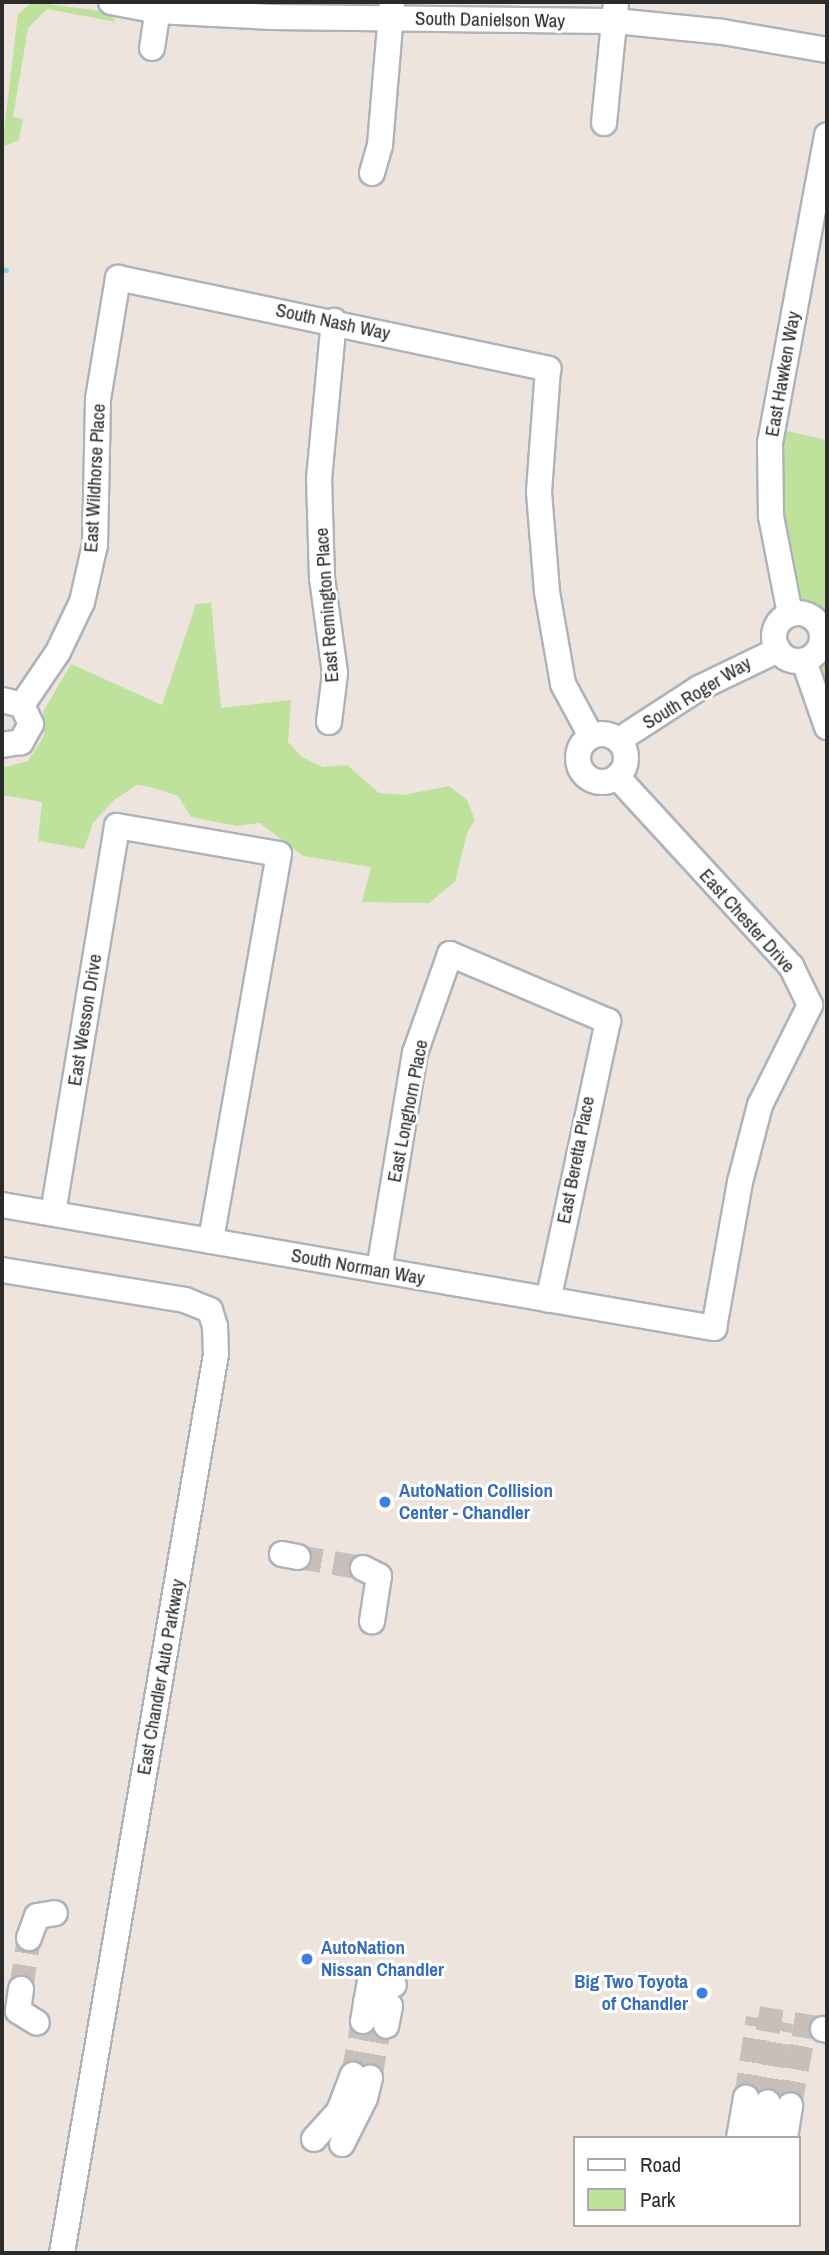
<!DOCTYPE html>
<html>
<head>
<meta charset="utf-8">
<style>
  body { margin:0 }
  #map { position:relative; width:829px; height:2255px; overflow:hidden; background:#ede4de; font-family:"Archivo Narrow",sans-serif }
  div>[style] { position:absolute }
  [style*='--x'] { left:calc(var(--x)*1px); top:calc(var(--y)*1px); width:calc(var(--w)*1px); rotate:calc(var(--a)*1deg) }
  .green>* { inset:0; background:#bee29c }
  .stream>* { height:5px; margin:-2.5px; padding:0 2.5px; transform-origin:2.5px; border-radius:2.5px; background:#74ddec }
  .minor-tunnel>* { height:24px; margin-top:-12px; transform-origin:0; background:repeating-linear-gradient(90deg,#c6bfba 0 24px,transparent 0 36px) }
  .roads { filter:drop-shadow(2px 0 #aeb3bb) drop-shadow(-2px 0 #aeb3bb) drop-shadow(0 2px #aeb3bb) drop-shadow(0 -2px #aeb3bb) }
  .minor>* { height:24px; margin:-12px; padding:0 12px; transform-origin:12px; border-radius:12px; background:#fff }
  .minor>.ring { margin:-12px; padding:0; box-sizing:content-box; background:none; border:24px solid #fff; border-radius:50% }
  .dots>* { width:19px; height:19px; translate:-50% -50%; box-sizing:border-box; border:4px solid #fff; border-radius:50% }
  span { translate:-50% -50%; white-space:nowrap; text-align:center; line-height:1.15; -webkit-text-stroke:6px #fff; paint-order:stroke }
  .street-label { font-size:19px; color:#2b2b2b }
  .shop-label { font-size:19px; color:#366cbe; font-weight:700 }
  .left { translate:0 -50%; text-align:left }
  .right { translate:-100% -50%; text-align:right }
  .frame { position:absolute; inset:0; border:4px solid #2b2b2b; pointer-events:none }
  .legend { position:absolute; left:573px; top:2136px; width:228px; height:91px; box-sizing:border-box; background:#fff; border:2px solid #aaa; margin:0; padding:9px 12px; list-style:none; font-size:21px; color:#2b2b2b }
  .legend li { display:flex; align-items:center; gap:14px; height:35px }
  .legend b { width:35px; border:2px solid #aaa }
</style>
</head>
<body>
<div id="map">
  <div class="green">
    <div style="clip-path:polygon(32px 2px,109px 12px,116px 22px,47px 9px,28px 28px,13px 117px,23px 119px,19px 140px,2px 147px,18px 14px)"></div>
    <div style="clip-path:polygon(773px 428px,827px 440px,827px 727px,811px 658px,821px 645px,822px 629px,812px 617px,790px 614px)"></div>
    <div style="clip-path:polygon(211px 603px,221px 708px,291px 700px,288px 742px,302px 757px,323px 767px,347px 765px,379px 793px,404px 795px,449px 786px,467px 800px,475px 820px,467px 833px,455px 882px,429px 903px,362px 902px,371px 867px,303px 856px,260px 823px,237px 826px,191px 817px,178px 796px,151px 787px,137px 785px,114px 800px,93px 823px,84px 849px,38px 841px,42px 802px,2px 795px,2px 768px,28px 761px,44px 736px,43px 712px,71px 664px,162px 705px,196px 604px)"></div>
  </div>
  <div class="stream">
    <div style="--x:2;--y:269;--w:4;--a:14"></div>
  </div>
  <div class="minor-tunnel">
    <div style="--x:298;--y:1557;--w:66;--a:9.6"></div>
    <div style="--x:21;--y:1989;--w:52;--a:-81.1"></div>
    <div style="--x:353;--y:2075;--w:55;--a:-79.5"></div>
    <div style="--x:370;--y:2078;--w:55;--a:-79.5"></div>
    <div style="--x:746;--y:2098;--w:81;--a:-81.5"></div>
    <div style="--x:758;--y:2018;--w:66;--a:9.6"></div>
    <div style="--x:768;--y:2102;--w:81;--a:-80.8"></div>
    <div style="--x:790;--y:2105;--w:80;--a:-79.2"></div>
  </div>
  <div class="roads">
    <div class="minor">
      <div style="--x:111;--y:2;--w:48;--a:10.8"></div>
      <div style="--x:158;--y:11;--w:114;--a:3"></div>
      <div style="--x:272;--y:17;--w:343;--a:0.7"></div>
      <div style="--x:615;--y:21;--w:109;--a:5.8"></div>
      <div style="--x:723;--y:32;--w:106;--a:9.8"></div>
      <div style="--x:152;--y:48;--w:47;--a:-81.3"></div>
      <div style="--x:604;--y:123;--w:122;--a:-84.3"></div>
      <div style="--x:372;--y:173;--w:29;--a:-74"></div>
      <div style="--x:380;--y:145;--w:144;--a:-85.2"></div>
      <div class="ring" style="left:774px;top:613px;width:24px;height:24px"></div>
      <div style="--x:790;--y:614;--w:100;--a:-101"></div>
      <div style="--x:771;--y:516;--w:73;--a:-90.8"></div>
      <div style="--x:770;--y:443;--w:313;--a:-79.5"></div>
      <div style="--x:804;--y:661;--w:70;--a:70.8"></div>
      <div style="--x:2;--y:700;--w:21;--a:14"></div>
      <div style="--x:22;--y:705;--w:21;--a:65"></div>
      <div style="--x:31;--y:724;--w:21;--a:119"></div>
      <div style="--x:21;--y:742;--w:19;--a:171"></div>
      <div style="--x:22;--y:705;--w:64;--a:-55.8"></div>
      <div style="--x:58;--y:652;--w:55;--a:-64.4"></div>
      <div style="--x:82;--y:602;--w:58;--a:-77.2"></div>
      <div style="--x:95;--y:545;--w:146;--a:-88.8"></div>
      <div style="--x:98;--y:399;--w:123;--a:-80.6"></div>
      <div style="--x:118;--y:278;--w:440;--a:11.9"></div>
      <div style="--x:548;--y:369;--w:123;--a:94.2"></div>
      <div style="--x:539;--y:492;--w:100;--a:85.4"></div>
      <div style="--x:547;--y:592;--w:93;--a:80.1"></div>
      <div style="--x:563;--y:684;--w:59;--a:61.7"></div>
      <div style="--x:329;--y:722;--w:49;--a:-83"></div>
      <div style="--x:335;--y:673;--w:96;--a:-97.8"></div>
      <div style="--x:322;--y:578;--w:99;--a:-91.7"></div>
      <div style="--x:319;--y:479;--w:159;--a:-84.6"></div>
      <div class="ring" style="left:578px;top:734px;width:24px;height:24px"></div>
      <div style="--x:619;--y:740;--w:95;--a:-33"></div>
      <div style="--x:699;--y:688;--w:88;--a:-25.7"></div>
      <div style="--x:2;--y:1205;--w:723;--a:9.8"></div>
      <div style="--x:714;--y:1328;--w:148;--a:-79.9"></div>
      <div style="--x:740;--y:1182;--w:80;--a:-75.4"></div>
      <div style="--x:760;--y:1105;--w:112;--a:-63.4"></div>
      <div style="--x:810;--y:1005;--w:43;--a:-116"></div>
      <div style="--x:791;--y:966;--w:257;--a:-132.6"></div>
      <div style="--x:53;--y:1213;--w:392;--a:-80.6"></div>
      <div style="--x:117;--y:826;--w:164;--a:9.8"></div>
      <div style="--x:279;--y:854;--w:393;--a:100"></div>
      <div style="--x:2;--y:1270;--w:185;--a:9.3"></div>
      <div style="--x:185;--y:1300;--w:27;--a:22"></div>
      <div style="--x:210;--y:1310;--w:17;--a:73"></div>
      <div style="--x:215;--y:1326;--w:28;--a:88"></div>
      <div style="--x:216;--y:1354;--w:912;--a:99.72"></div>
      <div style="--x:379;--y:1270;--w:220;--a:-80.6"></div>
      <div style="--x:415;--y:1053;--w:105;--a:-70.5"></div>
      <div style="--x:450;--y:954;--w:172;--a:23"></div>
      <div style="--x:608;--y:1021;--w:285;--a:102.1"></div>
      <div style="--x:282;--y:1554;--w:16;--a:11"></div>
      <div style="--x:363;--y:1568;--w:18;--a:27"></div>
      <div style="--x:379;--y:1576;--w:46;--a:98.8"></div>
      <div style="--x:29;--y:1938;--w:23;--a:-70"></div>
      <div style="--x:37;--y:1916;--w:18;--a:-9"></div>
      <div style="--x:21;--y:1989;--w:22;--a:98"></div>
      <div style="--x:18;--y:2011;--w:22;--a:32"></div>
      <div style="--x:366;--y:2002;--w:24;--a:9"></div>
      <div style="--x:390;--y:2006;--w:20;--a:101"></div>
      <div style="--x:363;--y:2021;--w:41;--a:-80.1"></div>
      <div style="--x:370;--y:1981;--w:24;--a:9"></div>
      <div style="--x:823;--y:2029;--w:4;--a:14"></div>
      <div style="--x:739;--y:2138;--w:41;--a:-80.1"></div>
      <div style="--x:762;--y:2138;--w:36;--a:-81"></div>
      <div style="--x:785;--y:2138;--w:33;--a:-81"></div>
      <div style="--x:314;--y:2139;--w:38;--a:-48"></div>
      <div style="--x:339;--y:2111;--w:39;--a:-69"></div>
      <div style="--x:342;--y:2144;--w:51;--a:-63.4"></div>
      <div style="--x:365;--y:2098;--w:21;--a:-76"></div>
    </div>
  </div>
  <div class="dots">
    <div style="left:385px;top:1502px;background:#3f7fe0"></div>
    <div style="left:307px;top:1959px;background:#3f7fe0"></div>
    <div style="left:702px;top:1993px;background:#3f7fe0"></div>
  </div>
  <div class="street-label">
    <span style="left:490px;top:20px;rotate:1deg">South Danielson Way</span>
    <span style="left:333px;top:322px;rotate:12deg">South Nash Way</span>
    <span style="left:783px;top:374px;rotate:-80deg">East Hawken Way</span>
    <span style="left:95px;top:478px;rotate:-87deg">East Wildhorse Place</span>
    <span style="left:327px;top:605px;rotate:-94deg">East Remington Place</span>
    <span style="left:697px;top:693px;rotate:-31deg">South Roger Way</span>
    <span style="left:747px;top:921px;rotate:48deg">East Chester Drive</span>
    <span style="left:85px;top:1020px;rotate:-81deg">East Wesson Drive</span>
    <span style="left:408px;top:1111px;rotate:-79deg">East Longhorn Place</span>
    <span style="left:576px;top:1160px;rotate:-79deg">East Beretta Place</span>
    <span style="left:358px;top:1267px;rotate:10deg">South Norman Way</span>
    <span style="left:161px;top:1677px;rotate:-80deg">East Chandler Auto Parkway</span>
  </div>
  <div class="shop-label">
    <span class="left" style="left:399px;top:1502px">AutoNation Collision<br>Center - Chandler</span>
    <span class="left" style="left:321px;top:1959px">AutoNation<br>Nissan Chandler</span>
    <span class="right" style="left:688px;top:1993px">Big Two Toyota<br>of Chandler</span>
  </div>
  <div class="frame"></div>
  <ul class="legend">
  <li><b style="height:9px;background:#fff"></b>Road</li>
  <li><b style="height:19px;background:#bee29c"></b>Park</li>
  </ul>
</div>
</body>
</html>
